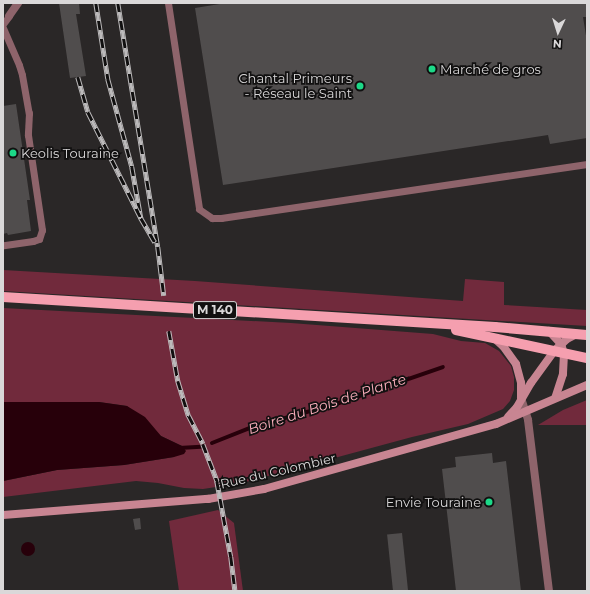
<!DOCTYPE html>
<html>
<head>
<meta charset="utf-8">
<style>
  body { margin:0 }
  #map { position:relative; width:590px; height:594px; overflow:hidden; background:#2a2727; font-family:Montserrat,sans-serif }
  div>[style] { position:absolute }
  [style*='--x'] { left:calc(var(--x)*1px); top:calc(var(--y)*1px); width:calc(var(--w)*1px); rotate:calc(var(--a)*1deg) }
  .green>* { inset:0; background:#712a3c }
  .water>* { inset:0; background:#27000a }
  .round { border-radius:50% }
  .stream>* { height:4px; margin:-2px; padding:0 2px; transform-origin:2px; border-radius:2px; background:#27000a }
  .building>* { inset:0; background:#504d4d; transform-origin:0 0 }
  .service>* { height:7px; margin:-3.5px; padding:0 3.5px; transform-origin:3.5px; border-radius:3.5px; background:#8e646b }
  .minor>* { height:8px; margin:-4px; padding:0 4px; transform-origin:4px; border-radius:4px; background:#8e646b }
  .secondary>* { height:8px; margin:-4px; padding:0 4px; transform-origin:4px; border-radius:4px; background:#c88592 }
  .primary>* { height:10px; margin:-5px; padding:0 5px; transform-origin:5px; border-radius:5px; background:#f59faf }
  .rail>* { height:4.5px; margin-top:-2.25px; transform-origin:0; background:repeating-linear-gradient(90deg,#111010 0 9px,#bcbabb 0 18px); box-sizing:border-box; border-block:1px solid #bcbabb }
  .dots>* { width:11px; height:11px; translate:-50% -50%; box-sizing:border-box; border:2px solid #111010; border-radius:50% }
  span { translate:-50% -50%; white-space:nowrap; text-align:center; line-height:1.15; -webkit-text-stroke:3.5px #111010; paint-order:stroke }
  .shield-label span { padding:1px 3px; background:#111010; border:1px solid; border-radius:3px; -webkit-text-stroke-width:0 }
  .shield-label { font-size:12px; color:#dad8d9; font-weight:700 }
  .poi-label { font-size:13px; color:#dad8d9 }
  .left { translate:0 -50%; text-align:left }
  .right { translate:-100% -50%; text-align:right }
  .street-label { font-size:13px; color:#dad8d9 }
  .water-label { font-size:14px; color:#fcafbd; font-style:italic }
  .frame { position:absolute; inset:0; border:4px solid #dad8d9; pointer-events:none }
  .north { position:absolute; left:538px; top:12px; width:40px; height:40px; -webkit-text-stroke:3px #111010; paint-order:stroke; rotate:184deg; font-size:11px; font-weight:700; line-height:16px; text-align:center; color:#dad8d9 }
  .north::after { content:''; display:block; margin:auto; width:14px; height:18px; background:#dad8d9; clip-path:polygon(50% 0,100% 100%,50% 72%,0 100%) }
</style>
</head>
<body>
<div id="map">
  <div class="green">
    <div style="clip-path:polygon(3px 270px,195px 281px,463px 301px,465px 279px,504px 282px,504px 305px,587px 310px,587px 326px,3px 291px)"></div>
    <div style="clip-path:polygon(3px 308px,291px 323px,433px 334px,461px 341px,485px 343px,499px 351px,511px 366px,514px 377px,514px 390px,510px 401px,503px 409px,468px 424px,412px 437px,242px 483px,203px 489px,184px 488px,158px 483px,136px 481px,3px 497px,3px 481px,57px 470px,124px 465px,174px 457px,182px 446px,161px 436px,127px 406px,99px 402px,3px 402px)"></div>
    <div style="clip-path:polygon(587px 400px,587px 425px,538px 425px,563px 410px)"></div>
    <div style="clip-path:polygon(218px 510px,234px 523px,243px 591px,179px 591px,169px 521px)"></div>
  </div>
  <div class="water">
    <div style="clip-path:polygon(3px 402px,99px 402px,127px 406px,145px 417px,161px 436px,182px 446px,186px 451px,184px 454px,174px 457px,124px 465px,57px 470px,3px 481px)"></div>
    <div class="round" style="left:21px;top:542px;width:14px;height:14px"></div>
  </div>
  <div class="stream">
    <div style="--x:212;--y:443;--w:43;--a:-21.8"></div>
    <div style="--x:252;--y:427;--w:87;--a:-15.3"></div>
    <div style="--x:336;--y:404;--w:113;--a:-19.1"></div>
    <div style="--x:179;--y:448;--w:22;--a:-3"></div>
  </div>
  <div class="building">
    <div style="clip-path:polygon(59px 3px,79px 3px,80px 14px,76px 14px,86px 76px,70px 78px)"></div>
    <div style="clip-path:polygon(226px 3px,587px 3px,587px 17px,583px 17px,587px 42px,587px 138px,550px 144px,548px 135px,223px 185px,195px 8px)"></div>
    <div style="clip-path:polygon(16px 104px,30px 200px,27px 200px,31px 231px,8px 235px,7px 233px,3px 234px,3px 106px)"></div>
    <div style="clip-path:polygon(492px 453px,493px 463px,506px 461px,521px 591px,456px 591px,442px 469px,456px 467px,455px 457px)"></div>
    <div style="clip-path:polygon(140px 518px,141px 529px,135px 530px,133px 519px)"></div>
    <div style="left:402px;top:533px;width:58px;height:15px;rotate:84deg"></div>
  </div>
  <div class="service">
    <div style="--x:168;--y:3;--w:208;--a:81.4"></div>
    <div style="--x:199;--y:209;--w:16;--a:35"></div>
    <div style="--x:212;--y:218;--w:9;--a:0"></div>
    <div style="--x:221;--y:218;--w:370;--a:-8.4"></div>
    <div style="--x:3;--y:24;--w:10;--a:-53"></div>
    <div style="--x:3;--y:28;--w:40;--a:66.6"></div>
    <div style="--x:19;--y:65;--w:10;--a:73"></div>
    <div style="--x:22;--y:75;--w:39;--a:80"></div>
    <div style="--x:29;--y:113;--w:22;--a:93"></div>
    <div style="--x:28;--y:135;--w:96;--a:81.6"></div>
    <div style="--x:42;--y:230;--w:9;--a:108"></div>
    <div style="--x:39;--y:239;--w:6;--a:162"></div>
    <div style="--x:33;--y:241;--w:30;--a:172"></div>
  </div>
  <div class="minor">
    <div style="--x:9;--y:16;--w:16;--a:-55"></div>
    <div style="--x:521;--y:398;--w:23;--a:72"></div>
    <div style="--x:528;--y:420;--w:172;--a:83"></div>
  </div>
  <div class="secondary">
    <div style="--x:549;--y:331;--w:18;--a:47"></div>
    <div style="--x:561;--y:344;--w:10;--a:73"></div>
    <div style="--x:564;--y:354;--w:20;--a:93"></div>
    <div style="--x:563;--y:374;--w:25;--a:108"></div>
    <div style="--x:494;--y:338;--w:12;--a:42"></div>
    <div style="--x:503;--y:346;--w:22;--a:54"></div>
    <div style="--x:516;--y:364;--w:20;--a:75"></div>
    <div style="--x:521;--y:383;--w:15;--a:90"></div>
    <div style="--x:508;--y:417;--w:13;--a:-48"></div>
    <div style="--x:517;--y:407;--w:28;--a:-60"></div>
    <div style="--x:531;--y:383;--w:39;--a:-54"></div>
    <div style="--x:554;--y:351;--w:18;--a:-43"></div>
    <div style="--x:567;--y:339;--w:11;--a:-27"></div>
    <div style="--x:3;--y:515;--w:206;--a:-4.5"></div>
    <div style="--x:208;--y:499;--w:57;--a:-10.1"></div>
    <div style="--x:264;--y:489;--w:241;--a:-15.7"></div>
    <div style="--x:496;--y:424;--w:99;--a:-23.2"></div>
  </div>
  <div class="primary">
    <div style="--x:3;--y:297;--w:493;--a:3.5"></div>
    <div style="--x:495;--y:327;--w:92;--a:5"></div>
    <div style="--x:456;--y:330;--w:134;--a:12.1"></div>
  </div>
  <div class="rail">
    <div style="--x:96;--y:3;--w:77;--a:81"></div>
    <div style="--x:108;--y:79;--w:91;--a:74.7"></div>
    <div style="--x:132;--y:167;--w:52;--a:80"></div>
    <div style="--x:118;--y:3;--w:247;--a:80.7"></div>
    <div style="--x:158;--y:247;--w:49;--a:83"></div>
    <div style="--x:78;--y:77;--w:36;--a:74"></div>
    <div style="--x:88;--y:112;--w:119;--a:63.4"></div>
    <div style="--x:141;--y:218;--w:28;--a:60"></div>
    <div style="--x:169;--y:331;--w:51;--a:79.8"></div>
    <div style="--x:178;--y:381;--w:37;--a:73"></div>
    <div style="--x:189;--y:416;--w:31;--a:63"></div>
    <div style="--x:203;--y:444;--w:40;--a:69"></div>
    <div style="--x:217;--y:481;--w:77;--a:79.6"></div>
    <div style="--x:231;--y:557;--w:34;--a:83"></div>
  </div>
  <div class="dots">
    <div style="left:432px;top:69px;background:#1cd988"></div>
    <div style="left:360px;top:86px;background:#1cd988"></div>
    <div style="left:13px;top:153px;background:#1cd988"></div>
    <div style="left:489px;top:502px;background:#1cd988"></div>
  </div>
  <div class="shield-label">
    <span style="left:215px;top:310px">M 140</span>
  </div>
  <div class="poi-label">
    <span class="left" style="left:440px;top:69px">Marché de gros</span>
    <span class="right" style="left:352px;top:86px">Chantal Primeurs<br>- Réseau le Saint</span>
    <span class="left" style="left:21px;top:153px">Keolis Touraine</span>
    <span class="right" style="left:481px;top:502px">Envie Touraine</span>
  </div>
  <div class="street-label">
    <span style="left:278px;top:471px;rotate:-13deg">Rue du Colombier</span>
  </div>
  <div class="water-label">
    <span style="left:327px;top:404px;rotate:-18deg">Boire du Bois de Plante</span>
  </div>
  <div class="frame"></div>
  <div class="north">N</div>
</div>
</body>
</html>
